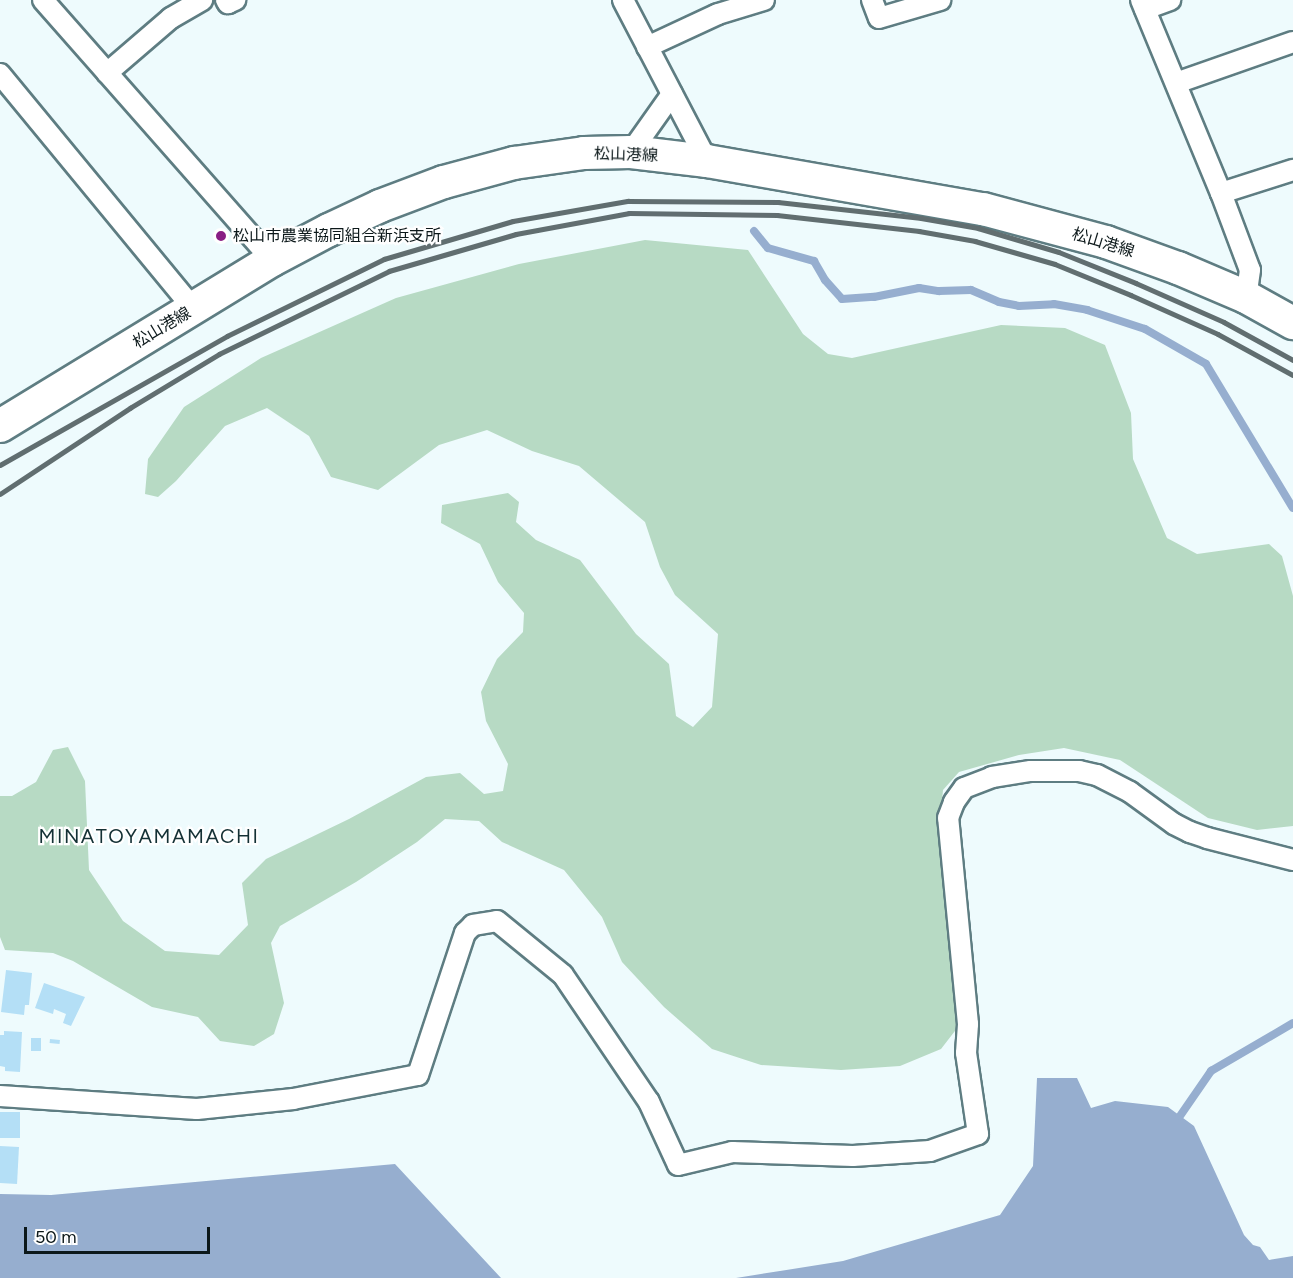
<!DOCTYPE html>
<html>
<head>
<meta charset="utf-8">
<style>
  body { margin:0 }
  #map { position:relative; width:1293px; height:1278px; overflow:hidden; background:#eefbfd; font-family:Figtree,"Noto Sans JP",sans-serif }
  div>[style] { position:absolute }
  [style*='--x'] { left:calc(var(--x)*1px); top:calc(var(--y)*1px); width:calc(var(--w)*1px); rotate:calc(var(--a)*1deg) }
  .green>* { inset:0; background:#b7dac4 }
  .water>* { inset:0; background:#96aecf }
  .stream>* { height:8px; margin:-4px; padding:0 4px; transform-origin:4px; border-radius:4px; background:#96aecf }
  .building>* { inset:0; background:#b4dff6; transform-origin:0 0 }
  .roads { filter:drop-shadow(2px 0 #5e7d82) drop-shadow(-2px 0 #5e7d82) drop-shadow(0 2px #5e7d82) drop-shadow(0 -2px #5e7d82) }
  .street>* { height:20px; margin:-10px; padding:0 10px; transform-origin:10px; border-radius:10px; background:#fff }
  .primary>* { height:32px; margin:-16px; padding:0 16px; transform-origin:16px; border-radius:16px; background:#fff }
  .rail>* { height:4.5px; margin:-2.25px; padding:0 2.25px; transform-origin:2.25px; border-radius:2.25px; background:#616e70 }
  .dots>* { width:16px; height:16px; translate:-50% -50%; box-sizing:border-box; border:3px solid #fff; border-radius:50% }
  span { translate:-50% -50%; white-space:nowrap; text-align:center; line-height:1.15; -webkit-text-stroke:4.5px #fff; paint-order:stroke }
  .street-label { font-size:16px; color:#0c181a }
  .poi-label { font-size:16px; color:#0c181a }
  .left { translate:0 -50%; text-align:left }
  .quarter-label { font-size:20px; color:#143135; letter-spacing:1.5px }
  .scale { position:absolute; left:24px; top:1227px; width:186px; height:27px; box-sizing:border-box; border:3px solid #0c181a; border-top:0; padding-left:8px; font-size:18px; line-height:21px; white-space:nowrap; color:#0c181a; -webkit-text-stroke:4px #fff; paint-order:stroke }
</style>
</head>
<body>
<div id="map">
  <div class="green">
    <div style="clip-path:polygon(645px 240px,748px 250px,803px 334px,828px 354px,852px 358px,1001px 325px,1065px 328px,1105px 345px,1131px 413px,1133px 459px,1167px 538px,1197px 554px,1269px 544px,1282px 556px,1293px 596px,1293px 826px,1257px 830px,1208px 818px,1120px 760px,1064px 748px,1019px 755px,959px 772px,943px 790px,940px 821px,965px 1018px,941px 1049px,900px 1066px,841px 1070px,761px 1065px,712px 1049px,664px 1007px,622px 962px,602px 917px,564px 870px,502px 842px,479px 821px,445px 819px,417px 842px,356px 882px,280px 926px,271px 943px,284px 1003px,274px 1034px,254px 1046px,220px 1041px,198px 1017px,152px 1007px,73px 961px,53px 953px,5px 950px,0 937px,0 796px,12px 796px,36px 782px,53px 750px,68px 747px,85px 781px,89px 870px,123px 921px,165px 951px,219px 955px,248px 925px,242px 883px,266px 859px,349px 819px,426px 777px,460px 773px,484px 794px,503px 791px,508px 764px,486px 721px,481px 692px,497px 659px,523px 632px,524px 613px,498px 582px,480px 544px,441px 523px,442px 505px,508px 493px,519px 502px,516px 522px,536px 540px,580px 560px,636px 634px,669px 664px,676px 716px,693px 727px,712px 707px,718px 634px,675px 595px,660px 567px,645px 522px,579px 466px,532px 451px,487px 430px,439px 445px,378px 490px,331px 477px,309px 436px,267px 408px,225px 426px,176px 481px,158px 497px,145px 494px,148px 459px,184px 407px,261px 358px,396px 298px,519px 264px)"></div>
  </div>
  <div class="water">
    <div style="clip-path:polygon(1037px 1078px,1077px 1078px,1091px 1108px,1115px 1101px,1168px 1107px,1194px 1126px,1244px 1235px,1253px 1245px,1260px 1247px,1269px 1260px,1293px 1256px,1293px 1278px,736px 1278px,843px 1261px,1000px 1215px,1033px 1166px)"></div>
    <div style="clip-path:polygon(395px 1164px,501px 1278px,0 1278px,0 1194px,51px 1195px)"></div>
  </div>
  <div class="stream">
    <div style="--x:754;--y:231;--w:22;--a:51"></div>
    <div style="--x:768;--y:248;--w:48;--a:15.8"></div>
    <div style="--x:814;--y:261;--w:22;--a:60"></div>
    <div style="--x:825;--y:280;--w:25;--a:48"></div>
    <div style="--x:842;--y:299;--w:32;--a:-4"></div>
    <div style="--x:874;--y:297;--w:46;--a:-11.3"></div>
    <div style="--x:919;--y:288;--w:20;--a:9"></div>
    <div style="--x:939;--y:291;--w:32;--a:-2"></div>
    <div style="--x:971;--y:290;--w:30;--a:23"></div>
    <div style="--x:999;--y:302;--w:20;--a:11"></div>
    <div style="--x:1019;--y:306;--w:35;--a:-3"></div>
    <div style="--x:1054;--y:304;--w:34;--a:10"></div>
    <div style="--x:1087;--y:310;--w:61;--a:18.1"></div>
    <div style="--x:1145;--y:329;--w:70;--a:29.8"></div>
    <div style="--x:1206;--y:364;--w:168;--a:58.9"></div>
    <div style="--x:1180;--y:1116;--w:55;--a:-55.4"></div>
    <div style="--x:1211;--y:1071;--w:95;--a:-30.3"></div>
  </div>
  <div class="building">
    <div style="clip-path:polygon(6px 970px,32px 973px,29px 1005px,25px 1005px,24px 1015px,1px 1012px)"></div>
    <div style="clip-path:polygon(44px 983px,85px 997px,71px 1026px,63px 1023px,66px 1014px,54px 1009px,53px 1014px,35px 1008px)"></div>
    <div style="clip-path:polygon(4px 1031px,22px 1032px,20px 1072px,5px 1071px,5px 1067px,0 1066px,0 1035px,4px 1035px)"></div>
    <div style="left:31px;top:1038px;width:10px;height:13px"></div>
    <div style="left:50px;top:1039px;width:10px;height:4px;rotate:6deg"></div>
    <div style="left:0;top:1112px;width:20px;height:26px"></div>
    <div style="left:0;top:1146px;width:19px;height:37px;rotate:3deg"></div>
  </div>
  <div class="roads">
    <div class="street">
      <div style="--x:43;--y:0;--w:346;--a:48.6"></div>
      <div style="--x:226;--y:0;--w:4;--a:56"></div>
      <div style="--x:228;--y:3;--w:8;--a:-23"></div>
      <div style="--x:623;--y:0;--w:182;--a:62.4"></div>
      <div style="--x:872;--y:0;--w:19;--a:69"></div>
      <div style="--x:879;--y:18;--w:64;--a:-16.4"></div>
      <div style="--x:1141;--y:0;--w:209;--a:67.5"></div>
      <div style="--x:1221;--y:193;--w:82;--a:69.4"></div>
      <div style="--x:1250;--y:270;--w:27;--a:98"></div>
      <div style="--x:1145;--y:9;--w:27;--a:-20"></div>
      <div style="--x:647;--y:47;--w:78;--a:-24.9"></div>
      <div style="--x:718;--y:14;--w:48;--a:-16.9"></div>
      <div style="--x:107;--y:73;--w:84;--a:-40.7"></div>
      <div style="--x:171;--y:18;--w:36;--a:-30"></div>
      <div style="--x:0;--y:74;--w:305;--a:50.5"></div>
      <div style="--x:1176;--y:83;--w:124;--a:-19.3"></div>
      <div style="--x:631;--y:152;--w:71;--a:-54.7"></div>
      <div style="--x:1221;--y:193;--w:76;--a:-17.7"></div>
      <div style="--x:0;--y:1096;--w:197;--a:3.8"></div>
      <div style="--x:197;--y:1109;--w:97;--a:-5.9"></div>
      <div style="--x:293;--y:1099;--w:127;--a:-10.9"></div>
      <div style="--x:418;--y:1075;--w:150;--a:-71.7"></div>
      <div style="--x:465;--y:933;--w:11;--a:-45"></div>
      <div style="--x:473;--y:925;--w:24;--a:-9"></div>
      <div style="--x:497;--y:921;--w:85;--a:39.3"></div>
      <div style="--x:563;--y:975;--w:153;--a:55.9"></div>
      <div style="--x:649;--y:1102;--w:69;--a:65.3"></div>
      <div style="--x:678;--y:1165;--w:56;--a:-13.5"></div>
      <div style="--x:732;--y:1152;--w:121;--a:1.9"></div>
      <div style="--x:853;--y:1156;--w:77;--a:-3.7"></div>
      <div style="--x:930;--y:1151;--w:51;--a:-19.5"></div>
      <div style="--x:978;--y:1134;--w:82;--a:-98.4"></div>
      <div style="--x:966;--y:1053;--w:29;--a:-86"></div>
      <div style="--x:968;--y:1024;--w:207;--a:-95.5"></div>
      <div style="--x:948;--y:818;--w:17;--a:-69"></div>
      <div style="--x:954;--y:802;--w:17;--a:-54"></div>
      <div style="--x:964;--y:788;--w:30;--a:-21"></div>
      <div style="--x:992;--y:777;--w:39;--a:-9"></div>
      <div style="--x:1031;--y:771;--w:48;--a:0"></div>
      <div style="--x:1079;--y:771;--w:18;--a:13"></div>
      <div style="--x:1097;--y:775;--w:37;--a:27"></div>
      <div style="--x:1130;--y:792;--w:54;--a:36"></div>
      <div style="--x:1174;--y:824;--w:18;--a:27"></div>
      <div style="--x:1190;--y:832;--w:18;--a:19"></div>
      <div style="--x:1207;--y:838;--w:89;--a:14.3"></div>
    </div>
    <div class="primary">
      <div style="--x:0;--y:426;--w:319;--a:-31.4"></div>
      <div style="--x:272;--y:260;--w:64;--a:-27.8"></div>
      <div style="--x:329;--y:230;--w:56;--a:-25.2"></div>
      <div style="--x:380;--y:206;--w:68;--a:-20.6"></div>
      <div style="--x:444;--y:182;--w:73;--a:-15.2"></div>
      <div style="--x:514;--y:163;--w:71;--a:-8.1"></div>
      <div style="--x:584;--y:153;--w:47;--a:-1.2"></div>
      <div style="--x:631;--y:152;--w:77;--a:6.8"></div>
      <div style="--x:707;--y:161;--w:280;--a:9.9"></div>
      <div style="--x:983;--y:209;--w:127;--a:15"></div>
      <div style="--x:1106;--y:242;--w:77;--a:19.9"></div>
      <div style="--x:1178;--y:268;--w:74;--a:23.1"></div>
      <div style="--x:1246;--y:297;--w:54;--a:29"></div>
    </div>
  </div>
  <div class="rail">
    <div style="--x:0;--y:465;--w:261;--a:-29.6"></div>
    <div style="--x:227;--y:336;--w:175;--a:-26.1"></div>
    <div style="--x:384;--y:259;--w:134;--a:-16.4"></div>
    <div style="--x:513;--y:221;--w:117;--a:-9.9"></div>
    <div style="--x:628;--y:201;--w:150;--a:0.4"></div>
    <div style="--x:778;--y:202;--w:144;--a:6.4"></div>
    <div style="--x:921;--y:218;--w:58;--a:10"></div>
    <div style="--x:978;--y:228;--w:84;--a:16.5"></div>
    <div style="--x:1059;--y:252;--w:83;--a:21.9"></div>
    <div style="--x:1136;--y:283;--w:96;--a:23.9"></div>
    <div style="--x:1224;--y:322;--w:79;--a:28.8"></div>
    <div style="--x:0;--y:494;--w:156;--a:-33.5"></div>
    <div style="--x:130;--y:408;--w:104;--a:-31.2"></div>
    <div style="--x:219;--y:354;--w:189;--a:-26"></div>
    <div style="--x:389;--y:271;--w:132;--a:-16.2"></div>
    <div style="--x:516;--y:234;--w:115;--a:-10.5"></div>
    <div style="--x:629;--y:213;--w:148;--a:0.8"></div>
    <div style="--x:777;--y:215;--w:143;--a:6.4"></div>
    <div style="--x:919;--y:231;--w:57;--a:10.1"></div>
    <div style="--x:975;--y:241;--w:83;--a:16"></div>
    <div style="--x:1055;--y:264;--w:82;--a:22.2"></div>
    <div style="--x:1131;--y:295;--w:95;--a:24.1"></div>
    <div style="--x:1218;--y:334;--w:85;--a:28.7"></div>
  </div>
  <div class="dots">
    <div style="left:221px;top:236px;background:#881e84"></div>
  </div>
  <div class="street-label">
    <span style="left:626px;top:155px;rotate:2deg">松山港線</span>
    <span style="left:1103px;top:243px;rotate:17deg">松山港線</span>
    <span style="left:162px;top:328px;rotate:-31deg">松山港線</span>
  </div>
  <div class="poi-label">
    <span class="left" style="left:233px;top:236px">松山市農業協同組合新浜支所</span>
  </div>
  <div class="quarter-label">
    <span style="left:149px;top:836px">MINATOYAMAMACHI</span>
  </div>
  <div class="scale">50 m</div>
</div>
</body>
</html>
